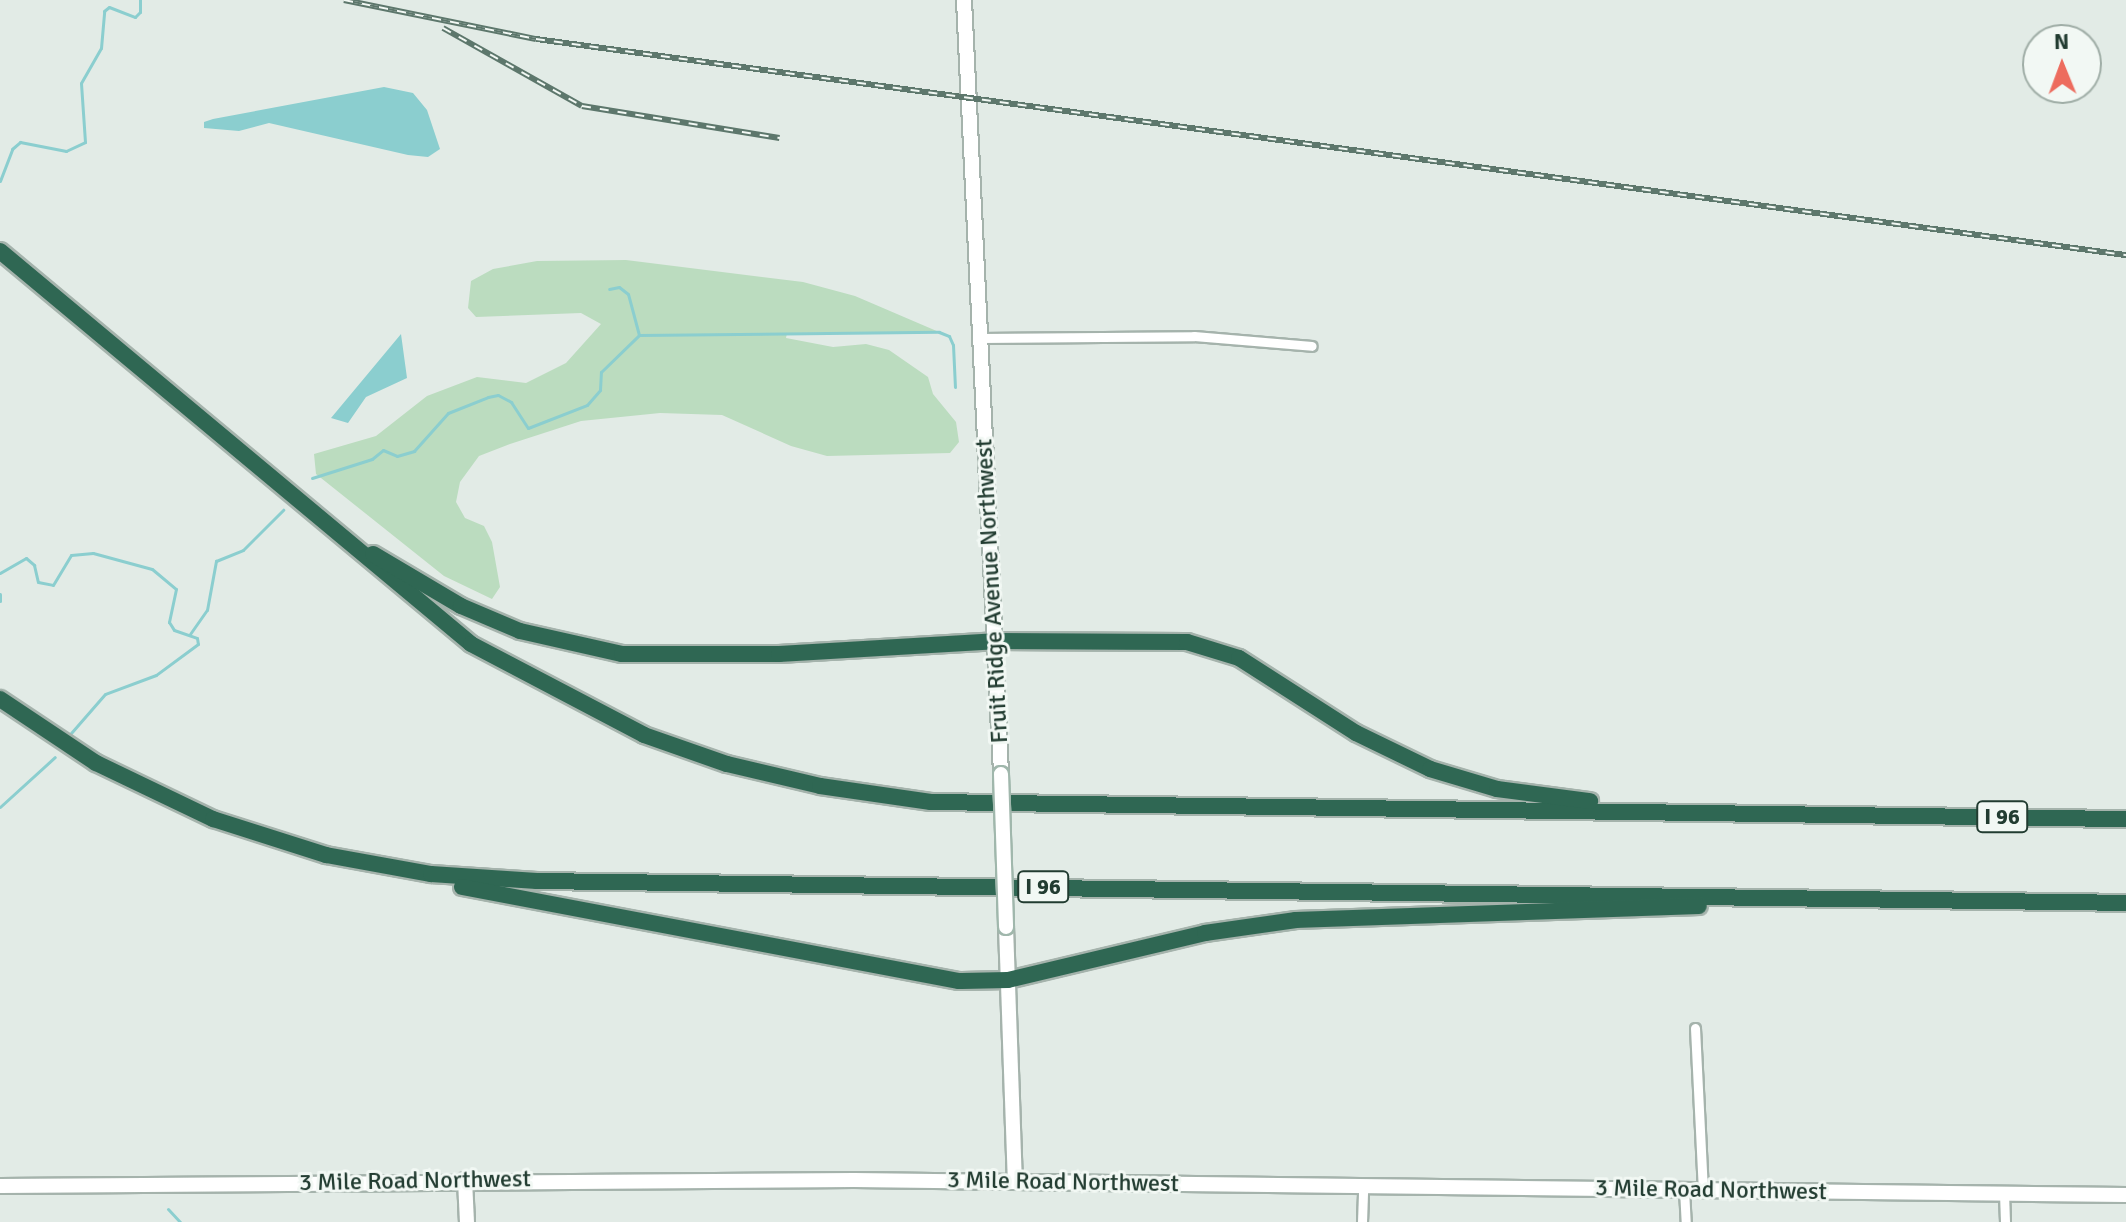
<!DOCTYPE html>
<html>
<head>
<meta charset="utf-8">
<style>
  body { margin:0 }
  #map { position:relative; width:2126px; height:1222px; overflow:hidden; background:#e2ebe6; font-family:Signika,sans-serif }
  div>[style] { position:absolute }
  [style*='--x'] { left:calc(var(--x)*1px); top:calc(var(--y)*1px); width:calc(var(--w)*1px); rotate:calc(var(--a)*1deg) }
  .green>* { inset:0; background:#bbdcbf }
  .water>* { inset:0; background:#8bcecf }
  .stream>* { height:3px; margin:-1.5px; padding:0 1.5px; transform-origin:1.5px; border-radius:1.5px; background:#8bcecf }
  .roads { filter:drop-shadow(2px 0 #a5b3ac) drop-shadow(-2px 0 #a5b3ac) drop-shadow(0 2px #a5b3ac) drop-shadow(0 -2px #a5b3ac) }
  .street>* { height:9px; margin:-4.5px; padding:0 4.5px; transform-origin:4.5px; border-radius:4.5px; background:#fff }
  .secondary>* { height:14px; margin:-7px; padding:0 7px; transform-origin:7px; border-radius:7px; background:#fff }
  .highway>* { height:16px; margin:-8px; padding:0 8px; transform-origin:8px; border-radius:8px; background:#2f6753 }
  .rail>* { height:6px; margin-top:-3px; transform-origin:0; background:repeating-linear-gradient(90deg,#f2f8f4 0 9px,#5d776c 0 18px); box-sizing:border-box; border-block:2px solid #5d776c }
  .bridges { filter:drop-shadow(2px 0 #a0b7ac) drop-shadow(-2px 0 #a0b7ac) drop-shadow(0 2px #a0b7ac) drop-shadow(0 -2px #a0b7ac) }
  .secondary-bridge>* { height:14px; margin:-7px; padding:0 7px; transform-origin:7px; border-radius:7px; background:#fff }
  span { translate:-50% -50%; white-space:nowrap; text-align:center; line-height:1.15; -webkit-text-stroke:6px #f2f8f4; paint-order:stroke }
  .shield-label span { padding:2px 6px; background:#f2f8f4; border:2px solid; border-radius:6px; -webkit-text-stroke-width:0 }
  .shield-label { font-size:22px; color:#223c31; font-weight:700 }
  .street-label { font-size:24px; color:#223c31 }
  .north { position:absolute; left:2022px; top:24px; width:80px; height:80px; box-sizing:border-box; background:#f2f8f4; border:2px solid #9fada6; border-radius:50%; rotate:359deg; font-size:22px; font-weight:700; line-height:32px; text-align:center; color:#223c31 }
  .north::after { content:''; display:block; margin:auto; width:28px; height:36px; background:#ed6c5e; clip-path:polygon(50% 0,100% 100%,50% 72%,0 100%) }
</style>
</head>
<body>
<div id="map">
  <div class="green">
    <div style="clip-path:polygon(626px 260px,803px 282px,855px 296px,939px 332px,787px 333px,786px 338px,833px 347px,866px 344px,889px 350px,928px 377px,933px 394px,956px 422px,959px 442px,950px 453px,827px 456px,791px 446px,722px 415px,660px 413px,581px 421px,510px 444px,479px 456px,460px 482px,456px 502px,465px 518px,484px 526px,492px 542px,500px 587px,492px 599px,444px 576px,316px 474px,314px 454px,376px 436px,427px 396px,477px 377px,526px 383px,566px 363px,601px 324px,581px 313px,476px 317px,468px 308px,471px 281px,493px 269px,537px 261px)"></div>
  </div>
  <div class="water">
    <div style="clip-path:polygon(384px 87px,413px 93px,427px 110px,440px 149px,428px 157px,408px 155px,269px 123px,239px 131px,204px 128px,204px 122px,213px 119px)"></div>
    <div style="clip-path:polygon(401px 334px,407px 378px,366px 397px,348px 423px,331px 418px)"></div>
  </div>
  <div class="stream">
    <div style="--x:0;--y:181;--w:34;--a:-69"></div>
    <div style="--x:12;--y:149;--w:11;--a:-41"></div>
    <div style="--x:20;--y:142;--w:47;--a:11.1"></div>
    <div style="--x:66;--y:151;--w:21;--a:-25"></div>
    <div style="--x:85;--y:142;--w:59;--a:-93.9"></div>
    <div style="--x:81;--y:83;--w:40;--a:-60.3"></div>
    <div style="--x:101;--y:48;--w:37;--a:-85"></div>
    <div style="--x:104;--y:11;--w:6;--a:-39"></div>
    <div style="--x:109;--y:7;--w:28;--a:21"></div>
    <div style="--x:135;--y:17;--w:7;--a:-45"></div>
    <div style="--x:140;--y:12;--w:12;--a:-90"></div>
    <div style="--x:639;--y:335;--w:300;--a:-0.6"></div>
    <div style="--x:939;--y:332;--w:11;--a:22"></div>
    <div style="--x:949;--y:336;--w:10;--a:66"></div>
    <div style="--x:953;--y:345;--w:42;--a:87.3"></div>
    <div style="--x:312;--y:478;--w:63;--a:-17.6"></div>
    <div style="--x:372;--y:459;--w:14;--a:-39"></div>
    <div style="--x:383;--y:450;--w:15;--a:23"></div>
    <div style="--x:397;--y:456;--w:18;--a:-16"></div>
    <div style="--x:414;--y:451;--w:51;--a:-48.2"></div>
    <div style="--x:448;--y:413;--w:43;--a:-21.8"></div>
    <div style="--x:488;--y:397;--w:10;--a:-11"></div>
    <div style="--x:498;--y:395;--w:15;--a:28"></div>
    <div style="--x:511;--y:402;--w:31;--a:57"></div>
    <div style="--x:528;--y:428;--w:63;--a:-21.3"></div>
    <div style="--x:587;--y:405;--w:20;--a:-49"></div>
    <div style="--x:600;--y:390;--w:18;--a:-87"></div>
    <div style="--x:601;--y:372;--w:53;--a:-44.2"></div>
    <div style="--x:639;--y:335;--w:42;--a:-105"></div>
    <div style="--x:628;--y:294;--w:11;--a:-142"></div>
    <div style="--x:619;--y:287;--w:10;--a:169"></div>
    <div style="--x:0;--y:573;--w:30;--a:-30"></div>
    <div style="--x:26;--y:558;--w:11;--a:41"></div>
    <div style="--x:34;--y:565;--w:17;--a:77"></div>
    <div style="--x:38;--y:582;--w:15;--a:11"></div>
    <div style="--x:53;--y:585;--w:35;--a:-59"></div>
    <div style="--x:71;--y:555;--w:22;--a:-5"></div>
    <div style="--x:93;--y:553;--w:61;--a:15.2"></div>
    <div style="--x:152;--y:569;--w:31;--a:40"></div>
    <div style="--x:176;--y:589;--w:34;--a:102"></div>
    <div style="--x:169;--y:622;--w:9;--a:58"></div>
    <div style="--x:174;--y:630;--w:24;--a:19"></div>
    <div style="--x:197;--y:638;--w:6;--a:81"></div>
    <div style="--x:198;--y:644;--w:52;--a:143.6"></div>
    <div style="--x:156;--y:675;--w:54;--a:159.6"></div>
    <div style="--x:105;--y:694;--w:52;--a:131.1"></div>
    <div style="--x:0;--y:594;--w:7;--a:90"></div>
    <div style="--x:190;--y:634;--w:29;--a:-55"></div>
    <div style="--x:207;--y:610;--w:50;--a:-79.6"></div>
    <div style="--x:216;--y:561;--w:29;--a:-22"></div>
    <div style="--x:243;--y:550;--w:57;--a:-45"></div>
    <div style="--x:0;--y:807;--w:74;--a:-42.3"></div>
    <div style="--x:168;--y:1209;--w:18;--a:47"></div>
  </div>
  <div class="roads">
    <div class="street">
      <div style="--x:981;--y:338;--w:213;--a:-0.5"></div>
      <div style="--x:1194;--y:336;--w:118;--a:4.8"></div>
      <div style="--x:1695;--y:1028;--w:162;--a:87.2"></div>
      <div style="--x:1684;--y:1189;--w:33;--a:87"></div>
      <div style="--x:2004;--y:1193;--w:29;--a:88"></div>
      <div style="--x:1362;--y:1222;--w:37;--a:-88"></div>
    </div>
    <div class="secondary">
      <div style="--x:964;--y:0;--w:775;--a:87.26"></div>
      <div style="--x:1006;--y:927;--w:254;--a:88"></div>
      <div style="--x:465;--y:1180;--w:42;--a:87.3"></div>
      <div style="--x:0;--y:1186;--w:854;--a:-0.4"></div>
      <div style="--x:854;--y:1180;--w:1272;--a:0.68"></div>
    </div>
    <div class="highway">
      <div style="--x:0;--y:251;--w:613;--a:39.84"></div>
      <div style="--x:471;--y:644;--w:195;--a:27.7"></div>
      <div style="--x:644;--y:735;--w:88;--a:19.3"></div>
      <div style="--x:727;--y:764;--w:96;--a:13.3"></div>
      <div style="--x:820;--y:786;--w:112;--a:8.2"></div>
      <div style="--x:931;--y:802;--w:1195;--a:0.82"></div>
      <div style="--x:373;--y:554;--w:102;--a:30.6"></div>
      <div style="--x:461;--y:606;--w:64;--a:23"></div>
      <div style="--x:520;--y:631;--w:105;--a:12.7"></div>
      <div style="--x:622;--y:654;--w:157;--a:0"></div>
      <div style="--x:779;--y:654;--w:216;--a:-3.4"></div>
      <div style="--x:995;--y:641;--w:192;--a:0.3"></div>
      <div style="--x:1187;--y:642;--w:54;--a:17.1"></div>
      <div style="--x:1239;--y:658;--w:139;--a:32.7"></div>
      <div style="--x:1356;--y:733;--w:82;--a:25.9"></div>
      <div style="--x:1430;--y:769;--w:70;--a:16.6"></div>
      <div style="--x:1497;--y:789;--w:94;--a:7.4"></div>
      <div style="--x:0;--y:699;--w:115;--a:33.7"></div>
      <div style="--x:96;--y:763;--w:130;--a:25.6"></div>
      <div style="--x:213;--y:819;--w:119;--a:17.7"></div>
      <div style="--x:326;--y:855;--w:107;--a:10.3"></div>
      <div style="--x:431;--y:874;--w:106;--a:3.8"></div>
      <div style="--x:537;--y:881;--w:1589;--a:0.79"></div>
      <div style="--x:462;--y:887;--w:506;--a:10.71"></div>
      <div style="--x:959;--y:981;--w:49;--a:-1.2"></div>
      <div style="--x:1008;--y:980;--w:203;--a:-13.4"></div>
      <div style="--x:1205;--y:933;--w:92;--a:-8.1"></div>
      <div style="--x:1296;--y:920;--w:403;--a:-2"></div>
    </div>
  </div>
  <div class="rail">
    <div style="--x:344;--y:0;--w:196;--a:11.5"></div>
    <div style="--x:536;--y:39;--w:1605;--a:7.74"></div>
    <div style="--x:443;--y:28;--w:159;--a:29.3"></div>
    <div style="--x:582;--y:106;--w:200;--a:9.2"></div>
  </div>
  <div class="bridges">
    <div class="secondary-bridge">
      <div style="--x:1001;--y:774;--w:153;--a:88.1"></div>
    </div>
  </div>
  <div class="shield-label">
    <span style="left:2002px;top:817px">I 96</span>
    <span style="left:1043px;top:887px">I 96</span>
  </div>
  <div class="street-label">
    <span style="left:992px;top:591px;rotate:-93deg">Fruit Ridge Avenue Northwest</span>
    <span style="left:415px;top:1181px;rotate:-1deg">3 Mile Road Northwest</span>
    <span style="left:1063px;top:1182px;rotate:1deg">3 Mile Road Northwest</span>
    <span style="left:1711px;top:1190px;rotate:1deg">3 Mile Road Northwest</span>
  </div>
  <div class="north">N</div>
</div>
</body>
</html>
